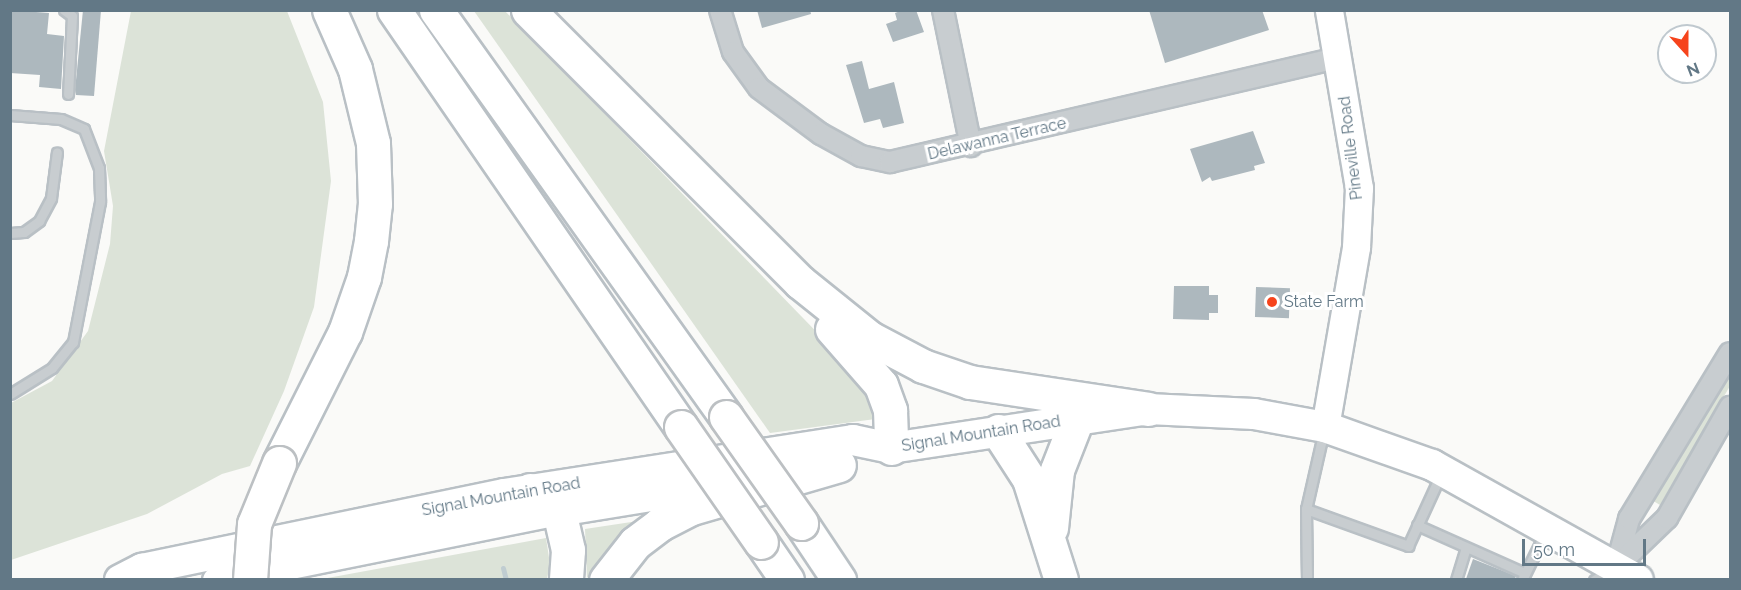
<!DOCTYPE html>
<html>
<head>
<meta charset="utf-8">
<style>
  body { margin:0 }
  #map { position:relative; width:1741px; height:590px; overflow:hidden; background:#fafaf8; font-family:Raleway,sans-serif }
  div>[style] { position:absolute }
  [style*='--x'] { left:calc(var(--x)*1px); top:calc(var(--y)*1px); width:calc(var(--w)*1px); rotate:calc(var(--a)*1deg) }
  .green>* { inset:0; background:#dce3d8 }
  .stream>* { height:5px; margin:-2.5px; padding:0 2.5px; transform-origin:2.5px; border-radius:2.5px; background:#c0cdd1 }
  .building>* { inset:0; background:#adb8be; transform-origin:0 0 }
  .roads { filter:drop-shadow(2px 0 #b9c0c5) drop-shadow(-2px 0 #b9c0c5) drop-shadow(0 2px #b9c0c5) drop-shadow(0 -2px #b9c0c5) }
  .lane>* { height:9px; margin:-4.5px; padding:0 4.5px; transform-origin:4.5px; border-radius:4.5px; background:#c8cdd0 }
  .street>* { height:20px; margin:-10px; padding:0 10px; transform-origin:10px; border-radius:10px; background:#c8cdd0 }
  .secondary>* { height:27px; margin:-13.5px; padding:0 13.5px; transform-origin:13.5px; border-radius:13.5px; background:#fff }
  .primary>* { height:30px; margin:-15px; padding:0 15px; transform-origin:15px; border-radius:15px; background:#fff }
  .highway>* { height:33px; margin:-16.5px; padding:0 16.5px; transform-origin:16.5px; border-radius:16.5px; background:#fff }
  .bridges { filter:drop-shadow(2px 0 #bcc0c3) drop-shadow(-2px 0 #bcc0c3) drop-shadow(0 2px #bcc0c3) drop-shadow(0 -2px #bcc0c3) }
  .highway-bridge>* { height:33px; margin:-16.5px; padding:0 16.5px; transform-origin:16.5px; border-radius:16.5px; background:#fff }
  .dots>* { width:16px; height:16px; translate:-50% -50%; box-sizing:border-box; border:3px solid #fff; border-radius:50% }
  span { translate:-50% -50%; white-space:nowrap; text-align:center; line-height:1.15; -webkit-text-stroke:6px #fff; paint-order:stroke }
  .street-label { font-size:16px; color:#627886 }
  .poi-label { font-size:16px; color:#627886 }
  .left { translate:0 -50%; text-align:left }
  .frame { position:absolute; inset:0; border:12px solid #627886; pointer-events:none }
  .north { position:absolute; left:1657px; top:24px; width:60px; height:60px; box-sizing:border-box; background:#fff; border:2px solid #c0c9cf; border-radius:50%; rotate:159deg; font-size:16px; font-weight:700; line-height:24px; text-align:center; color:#627886 }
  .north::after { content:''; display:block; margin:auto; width:21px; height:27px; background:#f6441c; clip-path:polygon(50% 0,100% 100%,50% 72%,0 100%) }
  .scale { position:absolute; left:1522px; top:539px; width:124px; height:27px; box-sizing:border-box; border:3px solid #627886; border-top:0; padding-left:8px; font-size:18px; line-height:21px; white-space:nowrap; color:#627886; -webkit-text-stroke:4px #fff; paint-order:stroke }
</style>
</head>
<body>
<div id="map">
  <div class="green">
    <div style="clip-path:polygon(131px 11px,287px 11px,323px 102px,331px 181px,314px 307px,284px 391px,250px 466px,222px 474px,147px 514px,11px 560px,11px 403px,52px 381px,88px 331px,110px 244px,113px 206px,104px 151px)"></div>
    <div style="clip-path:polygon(474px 11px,505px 11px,869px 386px,883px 418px,770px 433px)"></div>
    <div style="clip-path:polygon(1730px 365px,1730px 386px,1660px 505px,1650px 499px)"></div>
    <div style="clip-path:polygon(638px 521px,587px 578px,585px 529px)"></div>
    <div style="clip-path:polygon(546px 538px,550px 564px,547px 579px,322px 579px)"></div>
  </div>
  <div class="stream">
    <div style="--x:503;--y:568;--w:12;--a:76"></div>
  </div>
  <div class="building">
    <div style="clip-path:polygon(10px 10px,49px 13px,47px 34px,64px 36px,61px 89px,39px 87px,40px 75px,10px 73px)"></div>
    <div style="clip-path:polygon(83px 10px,101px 10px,94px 96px,76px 95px,75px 90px)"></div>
    <div style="clip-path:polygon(757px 10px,810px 10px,811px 14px,762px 28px)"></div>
    <div style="clip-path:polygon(903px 10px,916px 10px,924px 32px,893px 42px,886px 24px,897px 20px,895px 13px)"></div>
    <div style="clip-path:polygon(1149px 10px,1262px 10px,1269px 30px,1165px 63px)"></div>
    <div style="clip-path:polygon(862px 61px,869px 89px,894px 82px,904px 123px,883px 128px,880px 119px,864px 123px,846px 65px)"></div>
    <div style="clip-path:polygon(1253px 131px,1265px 163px,1254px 166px,1255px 170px,1212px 181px,1210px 177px,1202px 182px,1190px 149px)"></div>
    <div style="clip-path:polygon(1174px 286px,1209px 286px,1209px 295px,1218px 295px,1218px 313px,1209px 313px,1209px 320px,1173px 319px)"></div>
    <div style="left:1256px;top:287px;width:34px;height:30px;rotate:2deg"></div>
    <div style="clip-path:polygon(1473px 559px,1516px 576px,1515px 579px,1466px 579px)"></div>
  </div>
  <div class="roads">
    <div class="lane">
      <div style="--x:64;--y:10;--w:10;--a:37"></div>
      <div style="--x:72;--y:16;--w:78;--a:92.9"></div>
      <div style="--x:10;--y:115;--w:51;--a:4.5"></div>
      <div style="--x:61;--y:119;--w:25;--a:23"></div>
      <div style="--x:84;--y:129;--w:42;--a:69"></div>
      <div style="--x:99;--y:168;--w:34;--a:88"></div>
      <div style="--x:100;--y:202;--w:143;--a:100.9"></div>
      <div style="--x:73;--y:342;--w:33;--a:129"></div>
      <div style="--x:52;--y:368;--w:49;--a:148.2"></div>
      <div style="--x:10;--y:233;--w:14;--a:-4"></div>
      <div style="--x:24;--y:232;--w:19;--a:-36"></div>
      <div style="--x:39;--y:221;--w:26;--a:-62"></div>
      <div style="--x:51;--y:198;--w:46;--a:-82.6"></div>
      <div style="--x:1324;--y:430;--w:81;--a:102.8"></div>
      <div style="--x:1306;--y:509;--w:109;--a:19.9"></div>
      <div style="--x:1408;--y:546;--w:79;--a:-65.4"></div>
      <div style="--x:1306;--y:509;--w:71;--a:89.2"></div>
      <div style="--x:1417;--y:525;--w:118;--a:24"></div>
      <div style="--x:1456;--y:580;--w:34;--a:-73"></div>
      <div style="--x:1522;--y:580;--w:52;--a:-63.9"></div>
      <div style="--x:1594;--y:580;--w:17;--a:-31"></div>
    </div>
    <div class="street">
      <div style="--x:720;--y:10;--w:44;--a:72.8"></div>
      <div style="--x:733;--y:52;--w:44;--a:54.2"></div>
      <div style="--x:759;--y:88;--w:77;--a:36.6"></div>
      <div style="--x:821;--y:134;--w:46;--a:28.8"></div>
      <div style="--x:861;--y:156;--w:30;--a:12"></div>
      <div style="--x:890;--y:162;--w:460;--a:-13.1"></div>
      <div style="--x:943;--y:10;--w:139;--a:78.4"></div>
      <div style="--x:1616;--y:567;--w:50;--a:-74.8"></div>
      <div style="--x:1629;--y:519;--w:194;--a:-58.7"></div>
      <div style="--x:1616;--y:567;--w:71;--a:-43.9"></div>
      <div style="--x:1667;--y:518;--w:128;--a:-60.4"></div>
    </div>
    <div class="secondary">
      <div style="--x:1325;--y:427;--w:183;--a:-80.2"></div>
      <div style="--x:1356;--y:247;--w:59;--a:-87.1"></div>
      <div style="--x:1359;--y:188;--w:181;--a:-99.6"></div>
      <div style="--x:216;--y:580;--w:350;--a:-11.4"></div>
    </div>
    <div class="primary">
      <div style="--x:559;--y:511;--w:185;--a:-9.3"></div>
      <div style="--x:120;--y:580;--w:25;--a:-27"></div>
      <div style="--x:142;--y:569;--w:370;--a:-11.7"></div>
      <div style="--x:504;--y:494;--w:353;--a:-8.8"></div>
      <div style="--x:853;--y:440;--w:39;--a:12"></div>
      <div style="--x:891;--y:448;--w:260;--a:-8.6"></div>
      <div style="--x:1148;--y:409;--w:106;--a:2.7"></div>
      <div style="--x:1254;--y:414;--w:72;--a:10.4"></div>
      <div style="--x:1325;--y:427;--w:114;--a:19.6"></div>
      <div style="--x:1432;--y:465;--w:236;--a:29.2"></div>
    </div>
    <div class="highway">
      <div style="--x:394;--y:10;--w:506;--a:55.46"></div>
      <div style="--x:436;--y:10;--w:500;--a:54.5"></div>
      <div style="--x:528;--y:10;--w:385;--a:45"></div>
      <div style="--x:800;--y:282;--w:90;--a:38.7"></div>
      <div style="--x:870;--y:338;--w:60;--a:27.8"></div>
      <div style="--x:923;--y:366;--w:50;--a:18.8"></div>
      <div style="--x:970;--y:382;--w:180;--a:8.6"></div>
      <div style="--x:832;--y:329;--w:74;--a:48.8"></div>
      <div style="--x:881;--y:385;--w:27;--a:70"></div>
      <div style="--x:890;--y:410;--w:38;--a:88"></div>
      <div style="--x:998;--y:431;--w:57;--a:57.1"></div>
      <div style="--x:1029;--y:479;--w:106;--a:72.4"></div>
      <div style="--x:279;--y:463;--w:147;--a:-63.3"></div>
      <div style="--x:345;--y:332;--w:58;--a:-70.9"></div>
      <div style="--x:364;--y:277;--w:37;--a:-79"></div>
      <div style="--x:371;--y:241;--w:37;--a:-84"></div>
      <div style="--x:375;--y:204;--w:61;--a:-91.9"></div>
      <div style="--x:373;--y:143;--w:76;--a:-103.7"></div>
      <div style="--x:355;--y:69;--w:64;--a:-113.8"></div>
      <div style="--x:530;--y:490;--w:36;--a:36"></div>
      <div style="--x:559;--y:511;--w:40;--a:77"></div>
      <div style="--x:568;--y:550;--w:30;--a:94"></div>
      <div style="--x:801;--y:523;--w:69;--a:56.3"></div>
      <div style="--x:1051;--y:528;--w:58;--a:-84.1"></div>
      <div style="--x:1057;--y:470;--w:55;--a:-68.6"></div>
      <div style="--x:761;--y:542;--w:46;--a:55.6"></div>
      <div style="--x:606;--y:580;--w:47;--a:-51.9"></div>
      <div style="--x:635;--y:543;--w:31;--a:-37"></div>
      <div style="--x:660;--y:524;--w:36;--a:-27"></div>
      <div style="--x:692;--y:508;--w:153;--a:-16.3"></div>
    </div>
  </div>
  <div class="bridges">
    <div class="highway-bridge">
      <div style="--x:726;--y:417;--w:130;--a:54.7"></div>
      <div style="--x:681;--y:427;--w:140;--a:55.2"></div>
      <div style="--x:250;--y:580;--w:56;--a:-85.9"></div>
      <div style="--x:254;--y:524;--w:66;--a:-67.7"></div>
    </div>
  </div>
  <div class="dots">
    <div style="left:1272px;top:302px;background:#f6441c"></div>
  </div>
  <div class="street-label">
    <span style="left:997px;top:139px;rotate:-13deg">Delawanna Terrace</span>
    <span style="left:1351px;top:148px;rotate:-97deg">Pineville Road</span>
    <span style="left:981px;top:434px;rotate:-9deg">Signal Mountain Road</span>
    <span style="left:501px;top:497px;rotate:-10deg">Signal Mountain Road</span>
  </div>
  <div class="poi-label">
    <span class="left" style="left:1284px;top:302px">State Farm</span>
  </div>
  <div class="frame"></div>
  <div class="north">N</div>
  <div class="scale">50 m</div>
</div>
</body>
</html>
